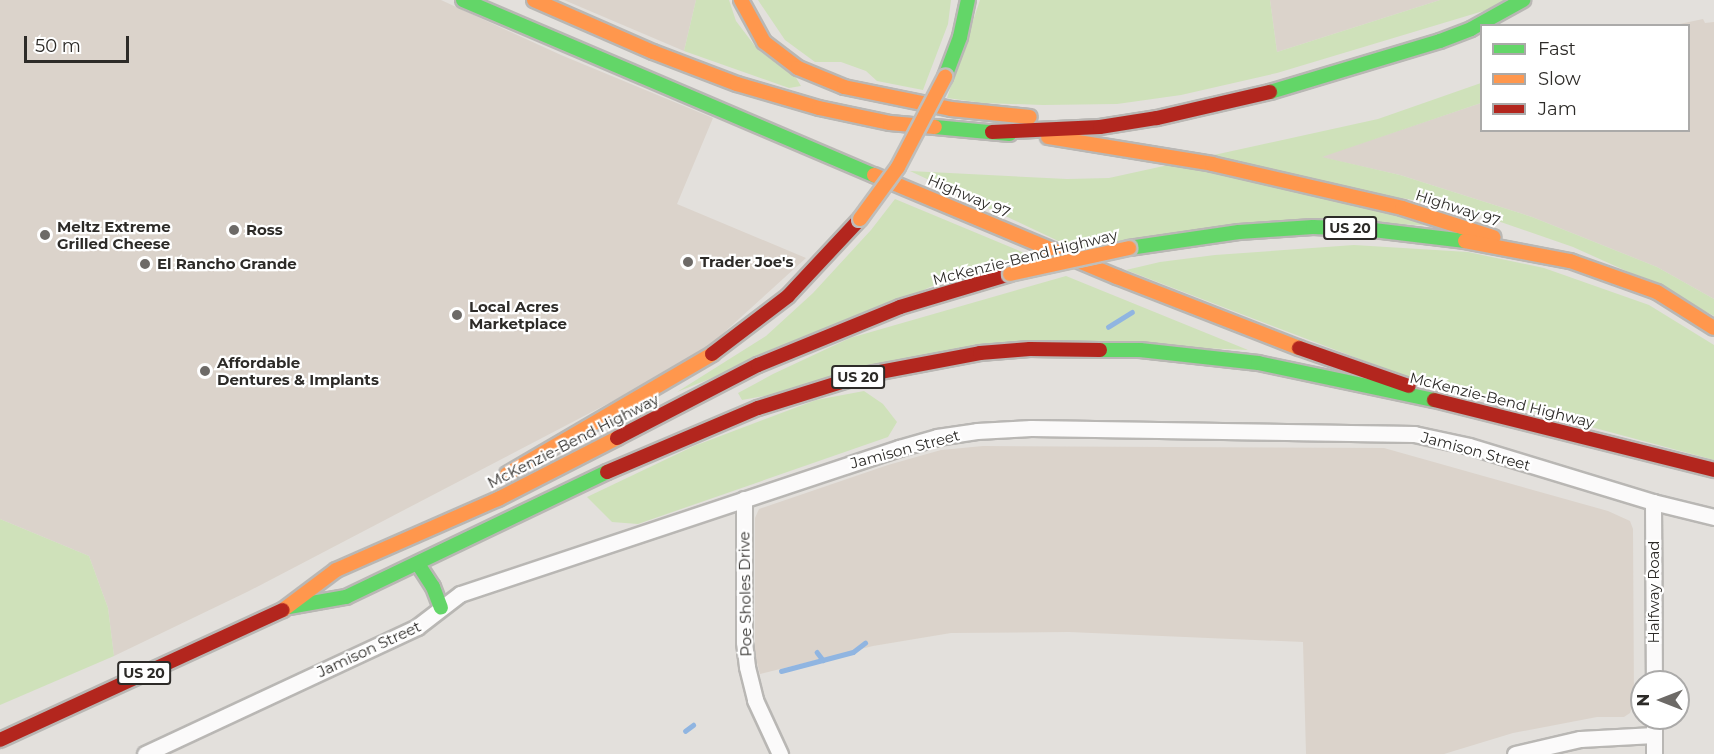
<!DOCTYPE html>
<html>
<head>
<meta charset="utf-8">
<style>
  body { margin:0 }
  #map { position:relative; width:1714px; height:754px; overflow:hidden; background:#e3e0dc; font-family:Montserrat,sans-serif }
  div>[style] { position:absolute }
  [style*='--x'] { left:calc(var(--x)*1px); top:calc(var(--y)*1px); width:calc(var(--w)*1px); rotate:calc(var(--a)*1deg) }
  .built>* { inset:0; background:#dbd3cb }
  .green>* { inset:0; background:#cfe1ba }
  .stream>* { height:4.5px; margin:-2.25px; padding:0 2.25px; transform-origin:2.25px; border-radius:2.25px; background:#90b5e1 }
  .roads { filter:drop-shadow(2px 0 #b9b7b4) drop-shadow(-2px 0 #b9b7b4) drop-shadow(0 2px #b9b7b4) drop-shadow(0 -2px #b9b7b4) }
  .street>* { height:15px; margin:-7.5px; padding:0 7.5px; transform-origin:7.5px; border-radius:7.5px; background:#fbfafa }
  .fast>* { height:14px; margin:-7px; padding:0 7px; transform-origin:7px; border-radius:7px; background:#63d668 }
  .slow>* { height:14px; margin:-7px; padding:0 7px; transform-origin:7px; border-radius:7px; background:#ff974d }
  .jam>* { height:14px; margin:-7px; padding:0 7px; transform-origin:7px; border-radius:7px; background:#b3261e }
  .bridges { filter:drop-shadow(2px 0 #bfbebb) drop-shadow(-2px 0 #bfbebb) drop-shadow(0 2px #bfbebb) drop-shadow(0 -2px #bfbebb) }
  .slow-bridge>* { height:14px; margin:-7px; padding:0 7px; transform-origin:7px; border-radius:7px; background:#ff974d }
  .dots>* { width:16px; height:16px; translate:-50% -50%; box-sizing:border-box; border:3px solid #fff; border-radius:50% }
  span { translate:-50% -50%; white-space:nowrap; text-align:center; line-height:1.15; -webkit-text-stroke:4.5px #fff; paint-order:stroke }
  .shield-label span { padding:2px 4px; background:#fff; border:2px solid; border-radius:4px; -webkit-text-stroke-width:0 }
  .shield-label { font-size:14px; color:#2d2b28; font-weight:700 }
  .street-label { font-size:15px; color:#2d2b28 }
  .poi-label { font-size:15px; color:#2d2b28; font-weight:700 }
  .left { translate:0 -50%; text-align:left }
  .legend { position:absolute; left:1480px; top:24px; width:210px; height:108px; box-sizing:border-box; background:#fff; border:2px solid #abaaa9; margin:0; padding:8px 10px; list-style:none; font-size:18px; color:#2d2b28 }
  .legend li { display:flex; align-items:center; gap:12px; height:30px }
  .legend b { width:30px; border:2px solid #abaaa9 }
  .north { position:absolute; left:1630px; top:670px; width:60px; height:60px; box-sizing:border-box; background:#fff; border:2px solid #abaaa9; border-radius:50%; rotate:270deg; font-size:16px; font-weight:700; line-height:24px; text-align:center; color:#2d2b28 }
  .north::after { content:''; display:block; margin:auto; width:21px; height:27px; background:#6d6a67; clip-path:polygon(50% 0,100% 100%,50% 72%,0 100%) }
  .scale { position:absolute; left:24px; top:36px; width:105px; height:27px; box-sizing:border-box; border:3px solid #2d2b28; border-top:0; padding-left:8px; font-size:18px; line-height:21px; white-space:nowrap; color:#2d2b28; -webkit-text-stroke:4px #fff; paint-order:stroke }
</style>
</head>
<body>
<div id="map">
  <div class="built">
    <div style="clip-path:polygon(0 0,441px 0,561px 55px,713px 118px,677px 204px,806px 258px,697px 357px,249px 591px,114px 656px,108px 608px,89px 556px,0 519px)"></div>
    <div style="clip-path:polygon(564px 0,696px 0,684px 51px)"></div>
    <div style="clip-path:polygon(1270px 0,1440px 0,1277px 52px)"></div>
    <div style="clip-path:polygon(1703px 19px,1705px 23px,1714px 22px,1714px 299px,1657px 267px,1532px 217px,1400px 175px,1320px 157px,1481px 103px,1482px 130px,1688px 130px,1688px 26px,1675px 25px)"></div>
    <div style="clip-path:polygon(983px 446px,1384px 448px,1608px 511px,1630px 521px,1633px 529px,1634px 701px,1630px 713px,1624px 717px,1597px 717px,1513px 733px,1444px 754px,1306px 754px,1303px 642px,1069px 632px,951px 633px,873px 646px,760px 674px,755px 655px,755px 518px,759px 509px,888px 465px,941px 450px)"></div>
  </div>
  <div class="green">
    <div style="clip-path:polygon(696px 0,729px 0,736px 21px,758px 50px,795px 76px,801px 86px,789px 88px,684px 51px)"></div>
    <div style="clip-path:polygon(758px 0,951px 0,948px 24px,923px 90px,877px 81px,866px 71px,841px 62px,815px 62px,785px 40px)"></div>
    <div style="clip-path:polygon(980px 0,1270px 0,1277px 52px,1440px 0,1505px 0,1490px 9px,1277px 73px,1181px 95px,1117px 104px,1043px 105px,983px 103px,947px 98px)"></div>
    <div style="clip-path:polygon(1481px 83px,1481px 103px,1322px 157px,1400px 175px,1532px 217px,1657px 267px,1714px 299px,1714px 316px,1653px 283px,1573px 247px,1466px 210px,1402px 198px,1471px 227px,1393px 224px,1088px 255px,910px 171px,1067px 179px,1109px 178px,1378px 119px)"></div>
    <div style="clip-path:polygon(895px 199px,1034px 257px,965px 271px,878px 311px,677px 392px,766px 336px,813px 293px,871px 230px)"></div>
    <div style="clip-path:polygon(1354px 245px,1468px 252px,1544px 268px,1649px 305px,1714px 345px,1714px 460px,1412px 379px,1126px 270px,1160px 262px,1215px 255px)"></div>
    <div style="clip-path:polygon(1066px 276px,1248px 350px,1068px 342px,742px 400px,738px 393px,773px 374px,850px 338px)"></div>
    <div style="clip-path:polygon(864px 391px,883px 404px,897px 422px,888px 437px,638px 524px,612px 522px,587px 497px,694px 446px,816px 400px)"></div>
    <div style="clip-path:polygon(0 519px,89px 556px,108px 608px,114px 656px,0 705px)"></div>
  </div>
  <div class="stream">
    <div style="--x:1108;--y:327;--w:28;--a:-32"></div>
    <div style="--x:817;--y:652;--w:10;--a:53"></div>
    <div style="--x:781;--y:671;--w:74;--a:-14.8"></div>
    <div style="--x:853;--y:652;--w:15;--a:-37"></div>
    <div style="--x:685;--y:731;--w:10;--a:-37"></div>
  </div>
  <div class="roads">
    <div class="street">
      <div style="--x:744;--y:499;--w:143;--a:90"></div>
      <div style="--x:744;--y:642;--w:25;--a:83"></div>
      <div style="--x:747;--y:667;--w:34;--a:76"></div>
      <div style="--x:755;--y:700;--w:60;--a:65.2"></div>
      <div style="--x:1653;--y:502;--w:180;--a:89.7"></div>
      <div style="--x:1654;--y:718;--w:36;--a:90"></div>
      <div style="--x:145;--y:754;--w:300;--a:-25"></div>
      <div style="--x:417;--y:627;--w:54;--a:-37.5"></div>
      <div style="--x:460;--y:594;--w:463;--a:-18.4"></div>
      <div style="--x:899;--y:448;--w:40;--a:-16"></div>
      <div style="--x:937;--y:437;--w:40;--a:-8.5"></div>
      <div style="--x:977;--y:431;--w:54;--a:-3.2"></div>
      <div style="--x:1031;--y:428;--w:383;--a:0.9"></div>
      <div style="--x:1414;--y:434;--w:56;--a:12.3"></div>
      <div style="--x:1469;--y:446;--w:192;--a:16.9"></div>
      <div style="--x:1653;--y:502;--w:63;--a:13.8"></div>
      <div style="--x:1515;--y:754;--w:67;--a:-13"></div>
      <div style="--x:1580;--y:739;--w:74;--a:-3.1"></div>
    </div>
    <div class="fast">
      <div style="--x:463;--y:0;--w:447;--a:23.1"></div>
      <div style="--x:945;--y:77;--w:43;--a:-69.4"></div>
      <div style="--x:960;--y:37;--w:38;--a:-78"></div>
      <div style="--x:1270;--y:92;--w:177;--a:-16.7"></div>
      <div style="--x:1440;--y:41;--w:33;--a:-21"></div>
      <div style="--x:1471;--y:29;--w:60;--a:-29.1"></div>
      <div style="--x:935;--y:127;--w:75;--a:5.3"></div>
      <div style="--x:1129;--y:248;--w:111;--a:-8.3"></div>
      <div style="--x:1239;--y:232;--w:74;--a:-3.9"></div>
      <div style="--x:1313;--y:227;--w:52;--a:2.2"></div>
      <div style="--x:1365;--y:229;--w:101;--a:6.8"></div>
      <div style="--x:1100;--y:350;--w:40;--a:0"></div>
      <div style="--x:1140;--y:350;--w:119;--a:6.3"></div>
      <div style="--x:1258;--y:363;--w:180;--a:11.9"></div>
      <div style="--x:418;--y:564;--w:27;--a:57"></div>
      <div style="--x:433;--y:587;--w:22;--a:69"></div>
      <div style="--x:289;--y:607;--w:58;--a:-10"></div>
      <div style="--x:346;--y:597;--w:289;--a:-25.6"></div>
    </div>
    <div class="slow">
      <div style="--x:534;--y:0;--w:130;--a:23.6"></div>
      <div style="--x:653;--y:52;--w:90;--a:20.9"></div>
      <div style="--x:737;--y:84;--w:85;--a:16.3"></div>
      <div style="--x:819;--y:108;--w:73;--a:11.9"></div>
      <div style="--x:890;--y:123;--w:45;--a:5.1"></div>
      <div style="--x:741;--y:0;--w:48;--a:61.3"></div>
      <div style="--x:764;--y:42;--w:43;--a:37.4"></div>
      <div style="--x:798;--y:68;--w:50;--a:22.4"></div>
      <div style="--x:844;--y:87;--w:109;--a:11.6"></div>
      <div style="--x:951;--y:109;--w:79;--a:5.8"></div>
      <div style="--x:1048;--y:137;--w:166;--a:9.3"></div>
      <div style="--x:1212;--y:164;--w:195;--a:13"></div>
      <div style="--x:1402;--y:208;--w:96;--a:17.7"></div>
      <div style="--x:874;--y:175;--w:264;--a:22.8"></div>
      <div style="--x:1117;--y:277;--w:195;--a:21.3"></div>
      <div style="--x:1465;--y:241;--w:107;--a:10.8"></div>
      <div style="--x:1570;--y:261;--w:92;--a:19.6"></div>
      <div style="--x:1657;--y:292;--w:67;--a:32.3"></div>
      <div style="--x:507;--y:474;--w:238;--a:-30.3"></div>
      <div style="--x:283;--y:610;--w:66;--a:-37"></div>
      <div style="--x:336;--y:570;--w:177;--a:-23.7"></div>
      <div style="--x:498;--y:499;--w:134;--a:-27.1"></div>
    </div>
    <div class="jam">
      <div style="--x:992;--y:132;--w:108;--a:-2.7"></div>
      <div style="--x:1100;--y:127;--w:58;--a:-9"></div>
      <div style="--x:1157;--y:118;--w:116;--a:-13"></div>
      <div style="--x:1299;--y:348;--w:116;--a:19.1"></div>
      <div style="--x:712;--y:354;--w:96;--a:-37.3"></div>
      <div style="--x:788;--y:296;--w:105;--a:-46.9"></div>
      <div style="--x:1434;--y:400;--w:289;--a:14"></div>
      <div style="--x:617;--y:438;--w:159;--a:-27.4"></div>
      <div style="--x:758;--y:365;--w:153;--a:-22.2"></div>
      <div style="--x:900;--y:307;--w:115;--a:-16.7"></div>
      <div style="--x:607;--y:472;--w:164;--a:-23"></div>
      <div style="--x:758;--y:408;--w:111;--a:-17.3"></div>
      <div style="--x:864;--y:375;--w:118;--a:-10.7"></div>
      <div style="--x:980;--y:353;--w:50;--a:-4.6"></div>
      <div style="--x:1030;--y:349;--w:70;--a:0.8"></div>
      <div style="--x:0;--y:740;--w:311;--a:-24.7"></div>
    </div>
  </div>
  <div class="bridges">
    <div class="slow-bridge">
      <div style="--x:860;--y:219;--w:64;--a:-53.8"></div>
      <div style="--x:898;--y:167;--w:102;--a:-62.4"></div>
      <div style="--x:1010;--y:274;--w:122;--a:-12.3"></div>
    </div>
  </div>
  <div class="dots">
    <div style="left:234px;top:230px;background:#6d6a67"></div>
    <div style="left:45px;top:235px;background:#6d6a67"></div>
    <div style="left:688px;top:262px;background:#6d6a67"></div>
    <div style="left:145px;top:264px;background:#6d6a67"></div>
    <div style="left:457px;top:315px;background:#6d6a67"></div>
    <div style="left:205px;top:371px;background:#6d6a67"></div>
  </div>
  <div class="shield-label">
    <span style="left:1350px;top:228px">US 20</span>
    <span style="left:858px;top:377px">US 20</span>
    <span style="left:144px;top:673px">US 20</span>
  </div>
  <div class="street-label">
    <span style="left:969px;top:196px;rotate:23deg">Highway 97</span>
    <span style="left:1458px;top:208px;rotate:18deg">Highway 97</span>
    <span style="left:1025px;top:257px;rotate:-14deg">McKenzie-Bend Highway</span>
    <span style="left:1502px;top:400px;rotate:14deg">McKenzie-Bend Highway</span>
    <span style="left:573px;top:441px;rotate:-27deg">McKenzie-Bend Highway</span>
    <span style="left:905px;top:449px;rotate:-15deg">Jamison Street</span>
    <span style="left:1476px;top:451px;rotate:15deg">Jamison Street</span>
    <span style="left:1654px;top:592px;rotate:-90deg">Halfway Road</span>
    <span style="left:745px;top:594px;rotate:-91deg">Poe Sholes Drive</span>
    <span style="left:369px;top:649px;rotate:-25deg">Jamison Street</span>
  </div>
  <div class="poi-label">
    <span class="left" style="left:57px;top:235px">Meltz Extreme<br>Grilled Cheese</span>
    <span class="left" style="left:246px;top:230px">Ross</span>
    <span class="left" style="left:700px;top:262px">Trader Joe's</span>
    <span class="left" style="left:157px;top:264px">El Rancho Grande</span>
    <span class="left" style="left:469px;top:315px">Local Acres<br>Marketplace</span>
    <span class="left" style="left:217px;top:371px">Affordable<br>Dentures &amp; Implants</span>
  </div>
  <ul class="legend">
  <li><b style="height:8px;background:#63d668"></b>Fast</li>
  <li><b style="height:8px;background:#ff974d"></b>Slow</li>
  <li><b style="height:8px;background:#b3261e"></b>Jam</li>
  </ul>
  <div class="north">N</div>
  <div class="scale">50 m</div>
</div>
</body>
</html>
